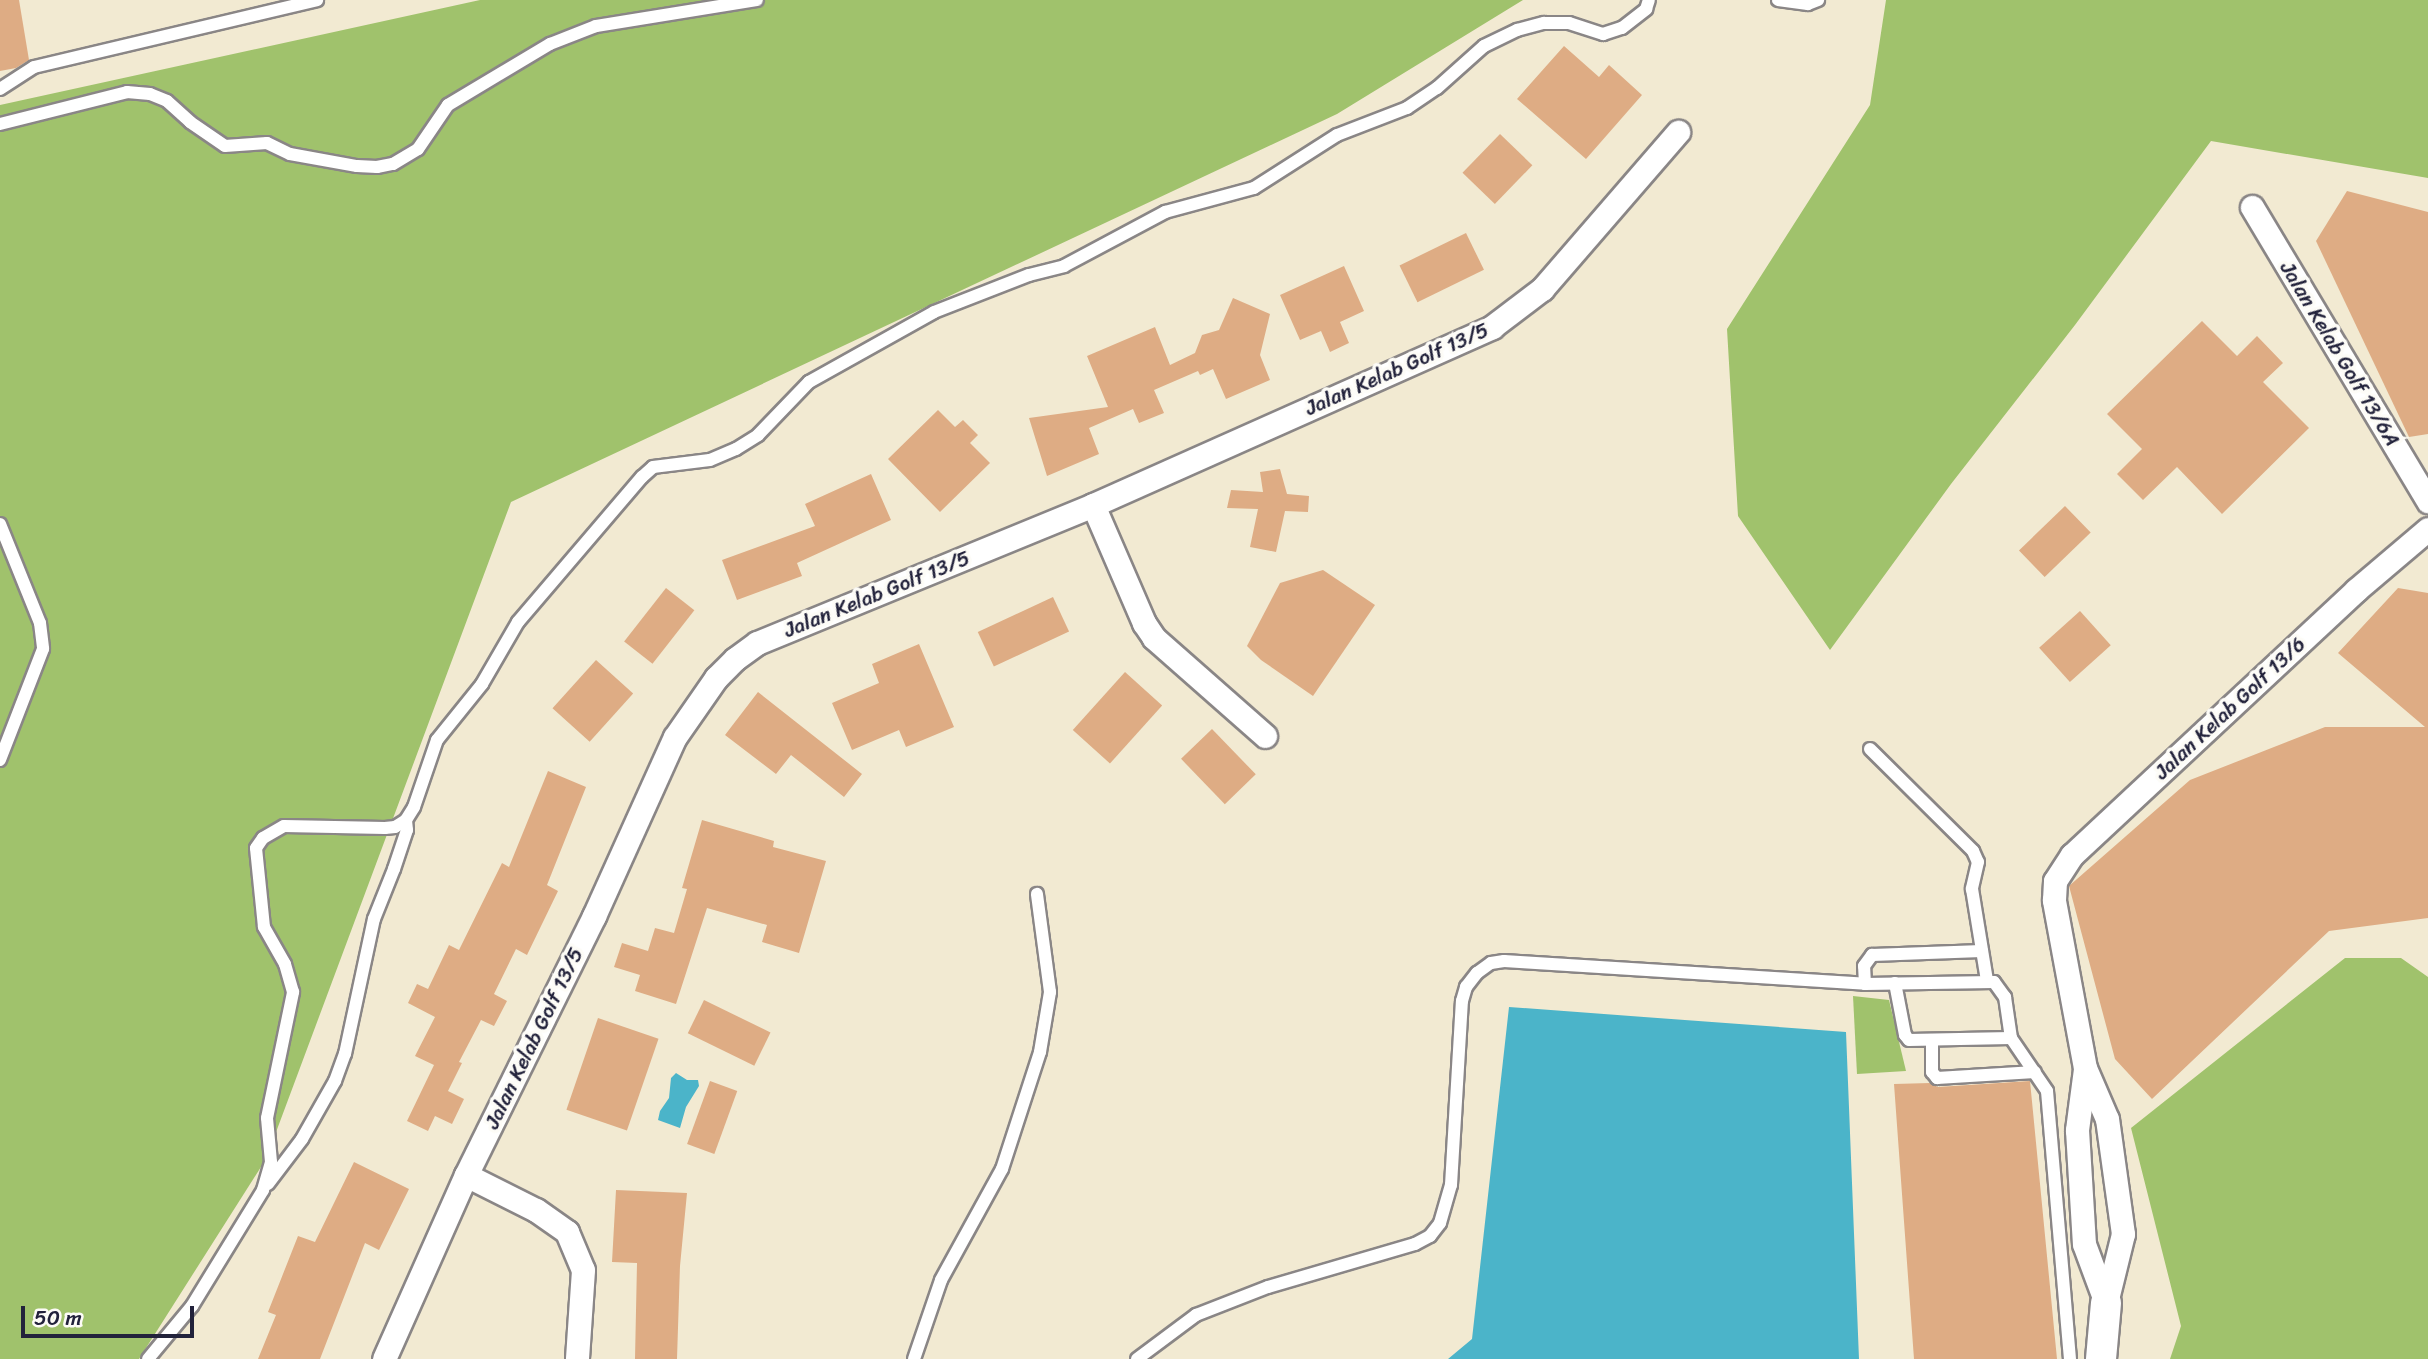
<!DOCTYPE html>
<html>
<head>
<meta charset="utf-8">
<style>
  body { margin:0 }
  #map { position:relative; width:2428px; height:1359px; overflow:hidden; background:#f2ead2; font-family:Sriracha,sans-serif }
  div>[style] { position:absolute }
  [style*='--x'] { left:calc(var(--x)*1px); top:calc(var(--y)*1px); width:calc(var(--w)*1px); rotate:calc(var(--a)*1deg) }
  .green>* { inset:0; background:#a0c26c }
  .water>* { inset:0; background:#4bb4c9 }
  .building>* { inset:0; background:#deac84; transform-origin:0 0 }
  .roads { filter:drop-shadow(2px 0 #8a8686) drop-shadow(-2px 0 #8a8686) drop-shadow(0 2px #8a8686) drop-shadow(0 -2px #8a8686) }
  .service>* { height:12px; margin:-6px; padding:0 6px; transform-origin:6px; border-radius:6px; background:#fff }
  .minor>* { height:23px; margin:-11.5px; padding:0 11.5px; transform-origin:11.5px; border-radius:11.5px; background:#fff }
  .tertiary>* { height:30px; margin:-15px; padding:0 15px; transform-origin:15px; border-radius:15px; background:#fff }
  span { translate:-50% -50%; white-space:nowrap; text-align:center; line-height:1.15; -webkit-text-stroke:7px #fdfcf7; paint-order:stroke }
  .street-label { font-size:21px; color:#22223b }
  .scale { position:absolute; left:21px; top:1306px; width:173px; height:32px; box-sizing:border-box; border:4px solid #22223b; border-top:0; padding-left:9px; font-size:21px; line-height:24px; white-space:nowrap; color:#22223b; -webkit-text-stroke:5px #fdfcf7; paint-order:stroke }
</style>
</head>
<body>
<div id="map">
  <div class="green">
    <div style="clip-path:polygon(480px 0,1523px 0,1337px 114px,511px 502px,266px 1159px,139px 1359px,0 1359px,0 105px)"></div>
    <div style="clip-path:polygon(1886px 0,2428px 0,2428px 178px,2211px 141px,2075px 325px,1951px 484px,1830px 650px,1738px 516px,1727px 329px,1870px 105px)"></div>
    <div style="clip-path:polygon(2345px 958px,2401px 958px,2428px 977px,2428px 1359px,2170px 1359px,2181px 1326px,2131px 1128px)"></div>
    <div style="clip-path:polygon(1853px 996px,1889px 1000px,1906px 1071px,1857px 1074px)"></div>
  </div>
  <div class="water">
    <div style="clip-path:polygon(1509px 1007px,1846px 1032px,1859px 1359px,1448px 1359px,1472px 1339px)"></div>
    <div style="clip-path:polygon(676px 1073px,687px 1080px,698px 1080px,699px 1086px,686px 1107px,680px 1128px,658px 1120px,660px 1111px,669px 1098px,671px 1078px)"></div>
  </div>
  <div class="building">
    <div style="clip-path:polygon(0 0,19px 0,29px 60px,16px 68px,0 71px)"></div>
    <div style="clip-path:polygon(1564px 46px,1599px 77px,1609px 65px,1642px 95px,1586px 159px,1517px 99px)"></div>
    <div style="left:1500px;top:134px;width:45px;height:54px;rotate:44deg"></div>
    <div style="clip-path:polygon(2347px 191px,2428px 212px,2428px 434px,2409px 437px,2316px 241px)"></div>
    <div style="left:1466px;top:233px;width:41px;height:74px;rotate:64deg"></div>
    <div style="clip-path:polygon(1344px 266px,1364px 311px,1340px 322px,1349px 343px,1330px 352px,1321px 331px,1300px 340px,1280px 295px)"></div>
    <div style="clip-path:polygon(1233px 298px,1270px 314px,1260px 355px,1270px 380px,1226px 399px,1213px 369px,1200px 375px,1198px 371px,1154px 390px,1164px 413px,1139px 423px,1133px 409px,1089px 428px,1099px 454px,1047px 476px,1029px 418px,1108px 407px,1087px 356px,1155px 327px,1170px 365px,1195px 353px,1202px 335px,1219px 330px)"></div>
    <div style="clip-path:polygon(2202px 321px,2237px 356px,2257px 336px,2283px 363px,2263px 382px,2309px 428px,2222px 514px,2177px 467px,2143px 500px,2117px 474px,2142px 449px,2107px 414px)"></div>
    <div style="clip-path:polygon(938px 410px,955px 427px,963px 420px,978px 435px,970px 443px,990px 463px,940px 512px,888px 459px)"></div>
    <div style="clip-path:polygon(1280px 469px,1287px 494px,1309px 496px,1308px 512px,1285px 511px,1276px 552px,1250px 547px,1258px 509px,1227px 508px,1231px 490px,1263px 492px,1260px 472px)"></div>
    <div style="clip-path:polygon(871px 474px,891px 520px,797px 563px,802px 576px,737px 600px,722px 560px,815px 526px,805px 504px)"></div>
    <div style="left:2065px;top:506px;width:37px;height:64px;rotate:46deg"></div>
    <div style="clip-path:polygon(1323px 570px,1375px 605px,1313px 696px,1261px 660px,1247px 646px,1280px 583px)"></div>
    <div style="left:666px;top:588px;width:36px;height:68px;rotate:38deg"></div>
    <div style="clip-path:polygon(2398px 588px,2428px 593px,2428px 918px,2329px 931px,2152px 1099px,2115px 1059px,2069px 886px,2190px 780px,2325px 727px,2425px 727px,2338px 653px)"></div>
    <div style="left:1053px;top:597px;width:38px;height:83px;rotate:65deg"></div>
    <div style="left:2080px;top:611px;width:46px;height:55px;rotate:48deg"></div>
    <div style="clip-path:polygon(919px 644px,954px 727px,906px 747px,899px 730px,852px 750px,832px 703px,879px 683px,872px 664px)"></div>
    <div style="left:596px;top:660px;width:50px;height:65px;rotate:42deg"></div>
    <div style="left:1125px;top:672px;width:50px;height:78px;rotate:42deg"></div>
    <div style="clip-path:polygon(758px 692px,862px 774px,844px 797px,791px 755px,776px 774px,725px 735px)"></div>
    <div style="left:1212px;top:729px;width:63px;height:43px;rotate:46deg"></div>
    <div style="clip-path:polygon(548px 771px,586px 787px,547px 885px,558px 891px,527px 955px,516px 949px,494px 994px,507px 1001px,494px 1026px,481px 1020px,459px 1062px,462px 1063px,448px 1091px,464px 1099px,452px 1124px,435px 1116px,428px 1131px,407px 1121px,434px 1065px,415px 1056px,435px 1017px,408px 1003px,417px 984px,428px 989px,449px 945px,459px 950px,502px 863px,509px 867px)"></div>
    <div style="clip-path:polygon(702px 820px,774px 841px,773px 847px,826px 861px,799px 953px,762px 942px,767px 925px,707px 908px,676px 1004px,635px 991px,640px 975px,614px 967px,622px 943px,648px 951px,655px 928px,674px 933px,687px 889px,682px 888px)"></div>
    <div style="left:704px;top:1000px;width:74px;height:37px;rotate:26deg"></div>
    <div style="left:598px;top:1018px;width:64px;height:97px;rotate:19deg"></div>
    <div style="left:710px;top:1081px;width:29px;height:67px;rotate:20deg"></div>
    <div style="clip-path:polygon(2030px 1081px,2057px 1359px,1914px 1359px,1894px 1084px,1930px 1083px,1938px 1087px)"></div>
    <div style="clip-path:polygon(354px 1162px,409px 1189px,379px 1250px,365px 1243px,320px 1359px,258px 1359px,276px 1315px,268px 1312px,298px 1236px,315px 1242px)"></div>
    <div style="clip-path:polygon(616px 1190px,687px 1193px,680px 1266px,677px 1359px,635px 1359px,637px 1263px,612px 1262px)"></div>
  </div>
  <div class="roads">
    <div class="service">
      <div style="--x:1778;--y:0;--w:30;--a:8"></div>
      <div style="--x:1808;--y:4;--w:11;--a:-22"></div>
      <div style="--x:0;--y:89;--w:40;--a:-32.9"></div>
      <div style="--x:34;--y:67;--w:291;--a:-13.3"></div>
      <div style="--x:0;--y:124;--w:131;--a:-14.1"></div>
      <div style="--x:127;--y:92;--w:23;--a:5"></div>
      <div style="--x:150;--y:94;--w:18;--a:22"></div>
      <div style="--x:167;--y:101;--w:31;--a:42"></div>
      <div style="--x:190;--y:122;--w:42;--a:34.4"></div>
      <div style="--x:225;--y:146;--w:42;--a:-4.1"></div>
      <div style="--x:267;--y:143;--w:25;--a:26"></div>
      <div style="--x:290;--y:154;--w:68;--a:10.2"></div>
      <div style="--x:357;--y:166;--w:20;--a:3"></div>
      <div style="--x:377;--y:167;--w:16;--a:-11"></div>
      <div style="--x:393;--y:164;--w:29;--a:-31"></div>
      <div style="--x:418;--y:149;--w:53;--a:-55.7"></div>
      <div style="--x:448;--y:105;--w:119;--a:-30.9"></div>
      <div style="--x:550;--y:44;--w:49;--a:-21.4"></div>
      <div style="--x:596;--y:26;--w:163;--a:-9.2"></div>
      <div style="--x:0;--y:524;--w:107;--a:68"></div>
      <div style="--x:40;--y:623;--w:26;--a:83"></div>
      <div style="--x:43;--y:649;--w:119;--a:111.2"></div>
      <div style="--x:1870;--y:749;--w:145;--a:44.7"></div>
      <div style="--x:1973;--y:851;--w:12;--a:66"></div>
      <div style="--x:1978;--y:862;--w:28;--a:103"></div>
      <div style="--x:1972;--y:889;--w:93;--a:80.7"></div>
      <div style="--x:1895;--y:983;--w:53;--a:79.1"></div>
      <div style="--x:1905;--y:1035;--w:6;--a:51"></div>
      <div style="--x:1909;--y:1040;--w:102;--a:-1.1"></div>
      <div style="--x:1865;--y:984;--w:18;--a:-93"></div>
      <div style="--x:1864;--y:966;--w:14;--a:-54"></div>
      <div style="--x:1872;--y:955;--w:110;--a:-2.1"></div>
      <div style="--x:1932;--y:1040;--w:32;--a:90"></div>
      <div style="--x:1932;--y:1072;--w:8;--a:50"></div>
      <div style="--x:1937;--y:1078;--w:98;--a:-3.5"></div>
      <div style="--x:268;--y:1184;--w:56;--a:-52.9"></div>
      <div style="--x:302;--y:1139;--w:67;--a:-60.4"></div>
      <div style="--x:335;--y:1081;--w:29;--a:-70"></div>
      <div style="--x:345;--y:1054;--w:138;--a:-77.9"></div>
      <div style="--x:374;--y:919;--w:54;--a:-68.2"></div>
      <div style="--x:394;--y:869;--w:41;--a:-71.6"></div>
      <div style="--x:407;--y:830;--w:10;--a:-96"></div>
      <div style="--x:148;--y:1359;--w:69;--a:-50.3"></div>
      <div style="--x:192;--y:1306;--w:136;--a:-58.5"></div>
      <div style="--x:263;--y:1190;--w:29;--a:-74"></div>
      <div style="--x:271;--y:1162;--w:44;--a:-95.2"></div>
      <div style="--x:267;--y:1118;--w:129;--a:-78.3"></div>
      <div style="--x:293;--y:992;--w:29;--a:-106"></div>
      <div style="--x:285;--y:964;--w:43;--a:-119.6"></div>
      <div style="--x:264;--y:927;--w:79;--a:-95.8"></div>
      <div style="--x:256;--y:848;--w:12;--a:-55"></div>
      <div style="--x:263;--y:838;--w:24;--a:-30"></div>
      <div style="--x:284;--y:826;--w:101;--a:1.1"></div>
      <div style="--x:385;--y:828;--w:10;--a:-6"></div>
      <div style="--x:395;--y:827;--w:13;--a:-32"></div>
      <div style="--x:406;--y:820;--w:15;--a:-58"></div>
      <div style="--x:414;--y:807;--w:71;--a:-71.1"></div>
      <div style="--x:437;--y:740;--w:72;--a:-51.2"></div>
      <div style="--x:482;--y:684;--w:72;--a:-59.9"></div>
      <div style="--x:518;--y:622;--w:191;--a:-49.5"></div>
      <div style="--x:642;--y:477;--w:15;--a:-42"></div>
      <div style="--x:653;--y:467;--w:57;--a:-7"></div>
      <div style="--x:710;--y:460;--w:28;--a:-23"></div>
      <div style="--x:736;--y:449;--w:26;--a:-32"></div>
      <div style="--x:758;--y:435;--w:74;--a:-46.1"></div>
      <div style="--x:809;--y:382;--w:143;--a:-29.2"></div>
      <div style="--x:934;--y:312;--w:102;--a:-21.3"></div>
      <div style="--x:1029;--y:275;--w:36;--a:-14"></div>
      <div style="--x:1064;--y:266;--w:115;--a:-28.1"></div>
      <div style="--x:1165;--y:212;--w:92;--a:-15.1"></div>
      <div style="--x:1254;--y:188;--w:98;--a:-32.6"></div>
      <div style="--x:1337;--y:135;--w:75;--a:-21.1"></div>
      <div style="--x:1407;--y:108;--w:36;--a:-34"></div>
      <div style="--x:1437;--y:88;--w:63;--a:-41.8"></div>
      <div style="--x:1484;--y:46;--w:37;--a:-26"></div>
      <div style="--x:1517;--y:30;--w:28;--a:-15"></div>
      <div style="--x:1544;--y:23;--w:25;--a:0"></div>
      <div style="--x:1569;--y:23;--w:36;--a:18"></div>
      <div style="--x:1603;--y:34;--w:20;--a:-18"></div>
      <div style="--x:1622;--y:28;--w:31;--a:-38"></div>
      <div style="--x:1646;--y:9;--w:9;--a:-72"></div>
      <div style="--x:914;--y:1359;--w:83;--a:-71.1"></div>
      <div style="--x:941;--y:1280;--w:127;--a:-61.2"></div>
      <div style="--x:1002;--y:1169;--w:123;--a:-72"></div>
      <div style="--x:1040;--y:1052;--w:61;--a:-80.5"></div>
      <div style="--x:1050;--y:992;--w:99;--a:-97.6"></div>
      <div style="--x:1137;--y:1359;--w:74;--a:-36.7"></div>
      <div style="--x:1196;--y:1315;--w:77;--a:-21.3"></div>
      <div style="--x:1268;--y:1287;--w:153;--a:-16.3"></div>
      <div style="--x:1415;--y:1244;--w:17;--a:-28"></div>
      <div style="--x:1430;--y:1236;--w:16;--a:-52"></div>
      <div style="--x:1440;--y:1223;--w:40;--a:-74"></div>
      <div style="--x:1451;--y:1185;--w:184;--a:-86.6"></div>
      <div style="--x:1462;--y:1001;--w:15;--a:-74"></div>
      <div style="--x:1466;--y:987;--w:18;--a:-52"></div>
      <div style="--x:1477;--y:973;--w:17;--a:-36"></div>
      <div style="--x:1491;--y:963;--w:13;--a:-9"></div>
      <div style="--x:1504;--y:961;--w:362;--a:3.6"></div>
      <div style="--x:1865;--y:984;--w:129;--a:-0.9"></div>
      <div style="--x:1994;--y:982;--w:19;--a:54"></div>
      <div style="--x:2005;--y:997;--w:41;--a:81.7"></div>
      <div style="--x:2011;--y:1038;--w:64;--a:55.8"></div>
      <div style="--x:2047;--y:1091;--w:269;--a:85.1"></div>
    </div>
    <div class="minor">
      <div style="--x:2252;--y:207;--w:343;--a:59.1"></div>
      <div style="--x:1093;--y:505;--w:129;--a:66.6"></div>
      <div style="--x:1144;--y:623;--w:18;--a:56"></div>
      <div style="--x:1154;--y:638;--w:148;--a:41.4"></div>
      <div style="--x:2085;--y:1069;--w:62;--a:97.5"></div>
      <div style="--x:2077;--y:1130;--w:114;--a:86.5"></div>
      <div style="--x:2084;--y:1244;--w:63;--a:69.6"></div>
      <div style="--x:466;--y:1175;--w:78;--a:26.6"></div>
      <div style="--x:536;--y:1210;--w:38;--a:35"></div>
      <div style="--x:567;--y:1232;--w:41;--a:67.2"></div>
      <div style="--x:583;--y:1270;--w:89;--a:93.9"></div>
      <div style="--x:2106;--y:1303;--w:71;--a:-76.2"></div>
      <div style="--x:2123;--y:1234;--w:116;--a:-97.9"></div>
      <div style="--x:2107;--y:1119;--w:56;--a:-113.3"></div>
      <div style="--x:2085;--y:1068;--w:171;--a:-100.5"></div>
      <div style="--x:2054;--y:900;--w:19;--a:-87"></div>
      <div style="--x:2055;--y:881;--w:31;--a:-57"></div>
      <div style="--x:2072;--y:855;--w:388;--a:-43"></div>
      <div style="--x:2356;--y:590;--w:94;--a:-40.3"></div>
      <div style="--x:384;--y:1359;--w:201;--a:-66"></div>
      <div style="--x:466;--y:1175;--w:289;--a:-63.7"></div>
      <div style="--x:594;--y:916;--w:196;--a:-65.7"></div>
      <div style="--x:675;--y:737;--w:72;--a:-55.2"></div>
      <div style="--x:716;--y:678;--w:27;--a:-45"></div>
      <div style="--x:735;--y:659;--w:27;--a:-36"></div>
      <div style="--x:757;--y:643;--w:363;--a:-22.3"></div>
      <div style="--x:1093;--y:505;--w:437;--a:-24"></div>
      <div style="--x:1492;--y:327;--w:63;--a:-37.2"></div>
      <div style="--x:1542;--y:289;--w:208;--a:-49.1"></div>
    </div>
    <div class="tertiary">
      <div style="--x:2101;--y:1359;--w:56;--a:-84.9"></div>
    </div>
  </div>
  <div class="street-label">
    <span style="left:2340px;top:354px;rotate:59deg">Jalan Kelab Golf 13/6A</span>
    <span style="left:1397px;top:369px;rotate:-24deg">Jalan Kelab Golf 13/5</span>
    <span style="left:877px;top:594px;rotate:-22deg">Jalan Kelab Golf 13/5</span>
    <span style="left:2230px;top:708px;rotate:-43deg">Jalan Kelab Golf 13/6</span>
    <span style="left:534px;top:1038px;rotate:-64deg">Jalan Kelab Golf 13/5</span>
  </div>
  <div class="scale">50 m</div>
</div>
</body>
</html>
